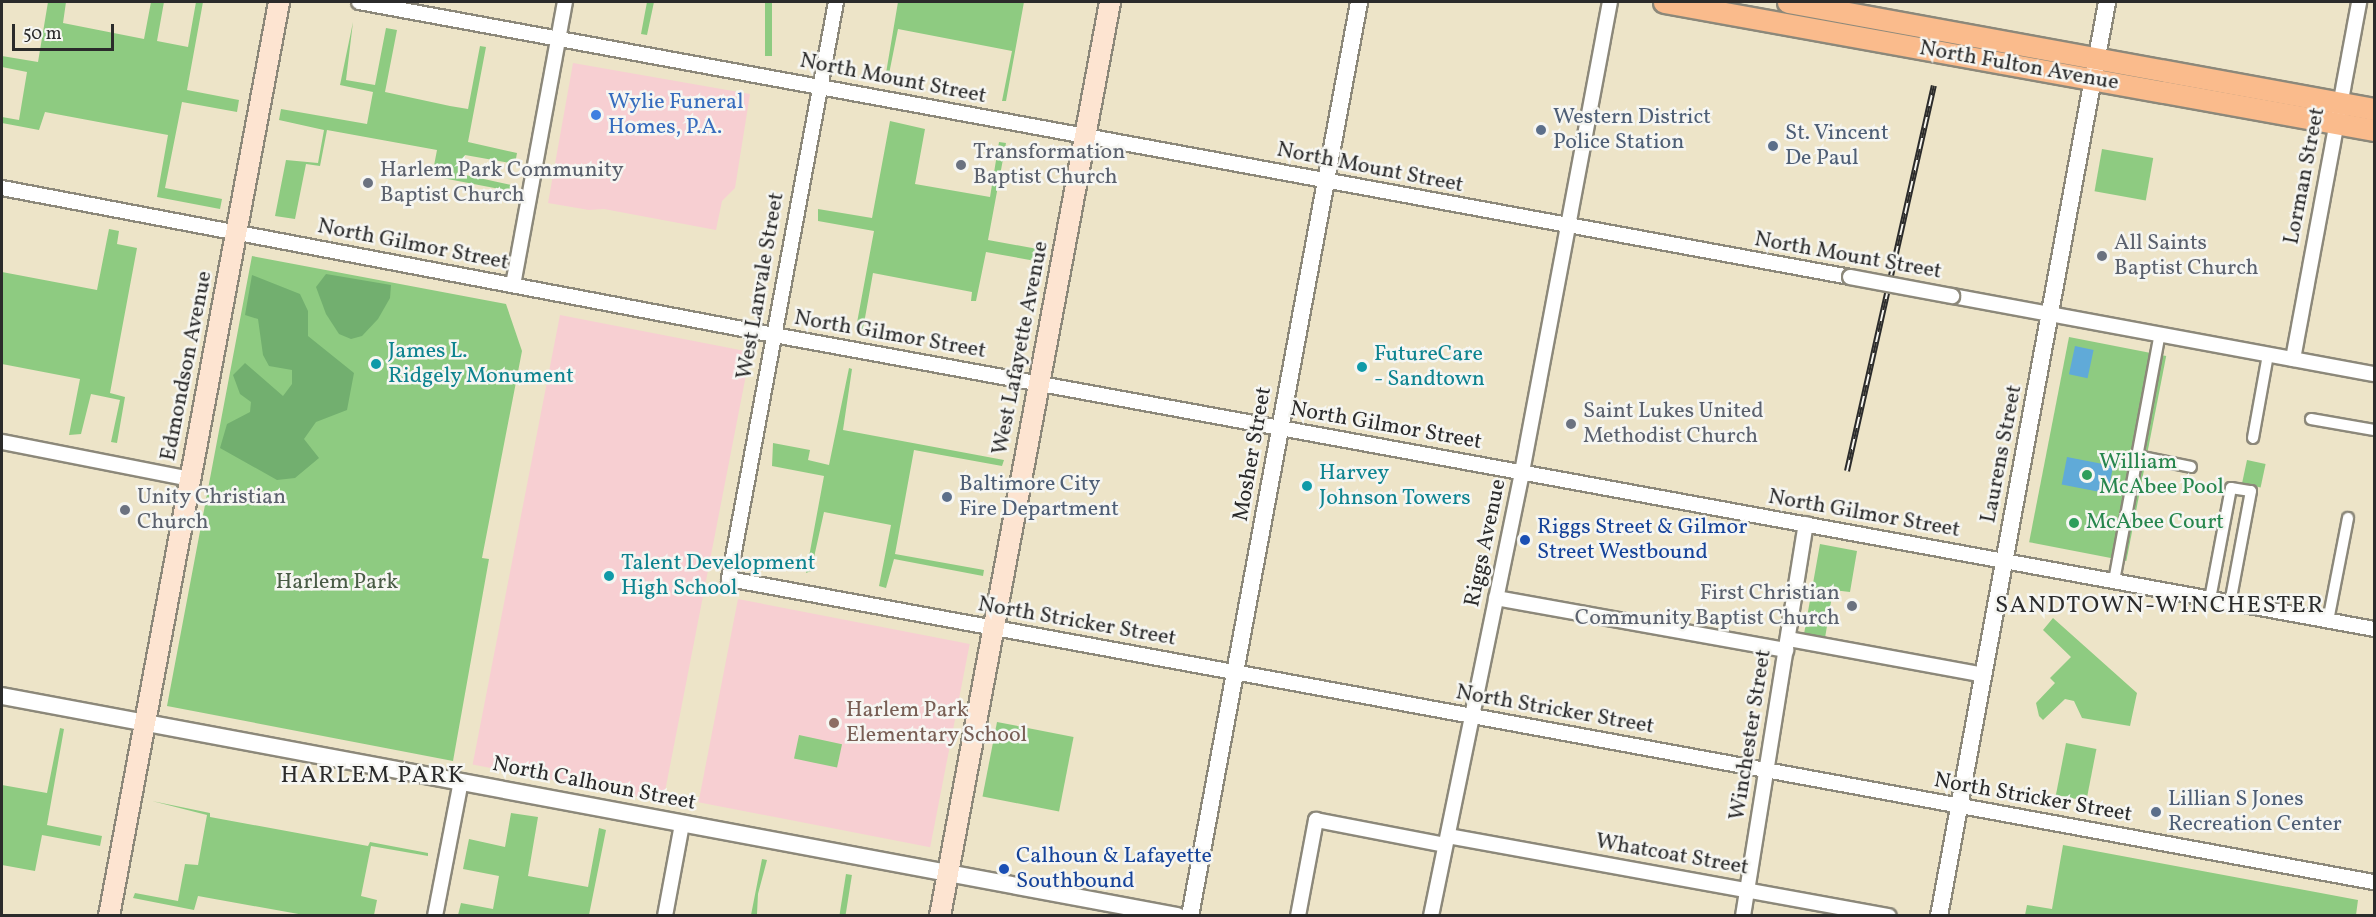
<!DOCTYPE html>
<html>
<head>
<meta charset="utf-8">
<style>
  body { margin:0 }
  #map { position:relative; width:2376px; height:917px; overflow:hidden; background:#ede4c8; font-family:Vollkorn,serif }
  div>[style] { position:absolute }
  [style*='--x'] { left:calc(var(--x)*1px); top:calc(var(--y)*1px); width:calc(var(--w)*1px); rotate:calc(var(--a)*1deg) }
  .built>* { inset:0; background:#f7cfd2; transform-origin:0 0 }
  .green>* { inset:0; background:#8ecb81; transform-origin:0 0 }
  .forest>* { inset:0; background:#72af6f }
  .water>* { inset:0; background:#60aad8; transform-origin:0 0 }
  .roads { filter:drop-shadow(2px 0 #8c887a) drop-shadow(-2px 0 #8c887a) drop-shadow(0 2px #8c887a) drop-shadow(0 -2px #8c887a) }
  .pedestrian>* { height:10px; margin:-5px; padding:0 5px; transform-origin:5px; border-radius:5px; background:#fff }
  .minor>* { height:14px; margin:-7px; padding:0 7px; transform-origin:7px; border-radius:7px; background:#fff }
  .tertiary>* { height:16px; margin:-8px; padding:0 8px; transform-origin:8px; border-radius:8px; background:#fff }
  .secondary>* { height:20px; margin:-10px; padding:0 10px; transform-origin:10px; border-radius:10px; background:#fde4d1 }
  .primary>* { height:21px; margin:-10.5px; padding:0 10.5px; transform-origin:10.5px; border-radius:10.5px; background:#fabb8c }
  .rail>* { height:6px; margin-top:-3px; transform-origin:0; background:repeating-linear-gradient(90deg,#f6f6f2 0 11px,#2b2b2b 0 22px); box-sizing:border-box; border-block:2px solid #2b2b2b }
  .bridges { filter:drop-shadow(2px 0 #8c887a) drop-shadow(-2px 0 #8c887a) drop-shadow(0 2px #8c887a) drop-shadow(0 -2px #8c887a) }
  .minor-bridge>* { height:14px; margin:-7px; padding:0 7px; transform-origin:7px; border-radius:7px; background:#fff }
  .dots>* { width:16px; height:16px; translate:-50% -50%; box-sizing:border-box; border:3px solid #f6f6f2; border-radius:50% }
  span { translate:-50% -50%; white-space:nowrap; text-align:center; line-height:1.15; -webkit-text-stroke:5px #f6f6f2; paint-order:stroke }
  .street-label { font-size:22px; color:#2b2b2b }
  .shop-label { font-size:22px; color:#366cbe }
  .left { translate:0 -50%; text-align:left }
  .service-label { font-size:22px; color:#4e5e75 }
  .worship-label { font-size:22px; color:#5b616d }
  .right { translate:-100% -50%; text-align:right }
  .culture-label { font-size:22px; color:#0d838f }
  .leisure-label { font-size:22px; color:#27864d }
  .transit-label { font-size:22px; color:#164399 }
  .park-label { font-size:22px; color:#495b45 }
  .education-label { font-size:22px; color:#785e54 }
  .neighbourhood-label { font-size:24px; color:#2b2b2b; letter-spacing:1.5px }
  .frame { position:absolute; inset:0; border:3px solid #2b2b2b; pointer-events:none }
  .scale { position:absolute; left:12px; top:24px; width:102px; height:27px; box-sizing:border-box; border:3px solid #2b2b2b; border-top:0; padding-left:8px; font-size:18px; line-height:21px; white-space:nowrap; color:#2b2b2b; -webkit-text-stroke:4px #f6f6f2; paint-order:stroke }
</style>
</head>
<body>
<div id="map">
  <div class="built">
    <div style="clip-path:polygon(573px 63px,750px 94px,735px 188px,722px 201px,716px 230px,604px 209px,589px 210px,548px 203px)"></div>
    <div style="left:560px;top:315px;width:194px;height:458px;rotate:11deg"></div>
    <div style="left:738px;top:599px;width:236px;height:207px;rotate:11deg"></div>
  </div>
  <div class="green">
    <div style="clip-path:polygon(48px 2px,66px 2px,63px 23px,144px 39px,151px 2px,164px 2px,157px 41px,188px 47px,196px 2px,203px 2px,187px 90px,239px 100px,237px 112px,182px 102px,165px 188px,222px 199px,220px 209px,157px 197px,168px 135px,45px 112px,39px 130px,2px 123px,2px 117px,19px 120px,27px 72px,2px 67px,2px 56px,38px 62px)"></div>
    <div style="clip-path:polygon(647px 2px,654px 2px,647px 35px,641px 34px)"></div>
    <div style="left:765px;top:2px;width:7px;height:54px"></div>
    <div style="clip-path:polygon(898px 2px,1024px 2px,1006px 101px,1002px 101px,1012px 51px,898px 29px,888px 79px,885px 79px)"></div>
    <div style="clip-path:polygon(353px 22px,346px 80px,375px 85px,386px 28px,397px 30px,385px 92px,450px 106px,468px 109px,480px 46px,486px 47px,468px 142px,517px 153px,515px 164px,465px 155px,461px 174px,511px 185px,510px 191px,432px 176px,437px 150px,327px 130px,320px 166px,306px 164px,295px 219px,275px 216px,286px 160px,318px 163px,324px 130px,279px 120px,281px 109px,367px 124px,373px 92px,340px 85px)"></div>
    <div style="clip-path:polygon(890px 121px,925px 129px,915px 184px,990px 197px,999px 142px,1006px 143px,988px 240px,1043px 250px,1041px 262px,986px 252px,976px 301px,971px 301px,972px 292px,873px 273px,863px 329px,856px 328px,874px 231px,818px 221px,818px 209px,872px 218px)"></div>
    <div style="left:2102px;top:149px;width:52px;height:43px;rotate:10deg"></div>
    <div style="clip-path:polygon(109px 229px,119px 231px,117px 244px,137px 248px,110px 393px,125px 397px,117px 443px,111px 442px,120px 400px,91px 394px,81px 434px,69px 435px,80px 379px,2px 364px,2px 272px,97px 290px)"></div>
    <div style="clip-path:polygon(252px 256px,506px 304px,522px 351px,482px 558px,489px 559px,453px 761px,167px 706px)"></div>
    <div style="left:2069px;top:337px;width:99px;height:209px;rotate:11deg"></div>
    <div style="clip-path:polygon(849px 368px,852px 369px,843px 430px,1004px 460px,1002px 466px,914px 450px,895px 554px,984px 570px,983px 576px,894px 559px,886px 588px,879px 586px,891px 525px,824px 512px,811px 571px,806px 573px,824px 476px,772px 466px,773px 443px,810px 450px,808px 460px,829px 465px)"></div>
    <div style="left:2247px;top:460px;width:19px;height:24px;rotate:12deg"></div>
    <div style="clip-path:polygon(1820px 544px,1857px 551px,1850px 592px,1833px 590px,1825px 638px,1804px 634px)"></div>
    <div style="clip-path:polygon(2053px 618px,2137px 693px,2130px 726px,2082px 718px,2074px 701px,2065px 699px,2043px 720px,2039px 716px,2036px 703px,2055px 683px,2050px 678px,2071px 657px,2043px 630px)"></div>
    <div style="left:997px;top:722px;width:78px;height:76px;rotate:11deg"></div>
    <div style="clip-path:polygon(60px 728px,64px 729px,47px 825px,102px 836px,100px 846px,42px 835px,35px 871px,2px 865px,2px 785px,47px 793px)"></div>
    <div style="left:799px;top:735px;width:44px;height:24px;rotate:12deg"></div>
    <div style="left:2066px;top:743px;width:31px;height:53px;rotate:11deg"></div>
    <div style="clip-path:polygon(152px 801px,210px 813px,210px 817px,368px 846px,370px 842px,428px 853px,428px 856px,371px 846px,361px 896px,377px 900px,374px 915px,304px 915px,198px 896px,194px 910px,133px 898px,135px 893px,178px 901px,185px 864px,198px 865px,207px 815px)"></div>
    <div style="clip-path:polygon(511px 813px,538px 817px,528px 876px,588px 887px,599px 828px,606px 830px,589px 915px,458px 915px,461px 903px,493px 909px,499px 876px,463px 869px,469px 839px,505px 847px)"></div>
    <div style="clip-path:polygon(2063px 845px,2358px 900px,2356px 915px,2025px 915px,2027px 905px,2052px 909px)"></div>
    <div style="clip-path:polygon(762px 859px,767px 860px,758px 894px,757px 914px,761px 915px,751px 915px)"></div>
    <div style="left:846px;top:874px;width:6px;height:42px;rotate:9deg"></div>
  </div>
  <div class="forest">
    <div style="clip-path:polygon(326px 274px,391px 285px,390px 298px,378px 319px,362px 336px,351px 339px,339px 334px,326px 314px,316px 287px)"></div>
    <div style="clip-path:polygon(252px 275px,300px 294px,308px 311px,308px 336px,354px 373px,347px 410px,316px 422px,304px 439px,319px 458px,295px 478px,277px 480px,220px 448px,227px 424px,250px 412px,251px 402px,240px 394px,233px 375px,245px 363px,283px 396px,292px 384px,292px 370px,269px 366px,263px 355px,258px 319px,245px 315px)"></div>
  </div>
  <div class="water">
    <div style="left:2075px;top:346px;width:19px;height:29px;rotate:12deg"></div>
    <div style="left:2067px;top:457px;width:47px;height:28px;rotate:11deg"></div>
  </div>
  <div class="roads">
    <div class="pedestrian">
      <div style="--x:2311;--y:419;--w:64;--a:9.9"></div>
      <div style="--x:2253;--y:438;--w:84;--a:-79.8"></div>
      <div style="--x:2137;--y:456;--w:55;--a:11.5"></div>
      <div style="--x:2114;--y:581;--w:251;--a:-79.5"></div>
      <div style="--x:2210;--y:599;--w:113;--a:-79.3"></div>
      <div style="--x:2231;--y:488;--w:20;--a:9"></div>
      <div style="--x:2251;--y:491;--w:114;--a:100.6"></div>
      <div style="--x:2328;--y:621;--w:105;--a:-79"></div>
    </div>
    <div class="minor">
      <div style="--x:359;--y:2;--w:1516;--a:10.45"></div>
      <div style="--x:836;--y:2;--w:587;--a:100.51"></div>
      <div style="--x:729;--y:579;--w:1673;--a:10.44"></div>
      <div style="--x:2;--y:188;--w:786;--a:10.78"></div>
      <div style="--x:774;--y:335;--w:1627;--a:10.41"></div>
      <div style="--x:513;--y:285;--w:288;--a:-79.6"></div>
      <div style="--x:1952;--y:296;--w:429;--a:10.5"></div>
      <div style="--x:2293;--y:359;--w:363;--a:-79.5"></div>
      <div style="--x:2;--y:442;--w:192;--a:11.1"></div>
      <div style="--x:1496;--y:598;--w:295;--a:10.2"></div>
      <div style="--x:1788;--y:639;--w:199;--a:10.4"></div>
      <div style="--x:1448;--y:836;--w:448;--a:10.3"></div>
      <div style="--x:435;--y:916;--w:137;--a:-79.1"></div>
      <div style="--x:665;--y:916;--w:94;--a:-79.5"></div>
      <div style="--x:1298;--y:916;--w:98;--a:-79.4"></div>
      <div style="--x:1316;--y:820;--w:131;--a:11"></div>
      <div style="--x:1431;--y:916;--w:453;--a:-78.4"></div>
      <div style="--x:1522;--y:472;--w:478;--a:-79.4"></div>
      <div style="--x:1743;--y:916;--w:397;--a:-80.9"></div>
    </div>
    <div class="tertiary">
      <div style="--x:2;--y:696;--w:1196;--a:10.6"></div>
      <div style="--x:1190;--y:916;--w:929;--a:-79.52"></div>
      <div style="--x:1939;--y:916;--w:929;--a:-79.58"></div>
    </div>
    <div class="secondary">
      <div style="--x:109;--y:916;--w:930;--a:-79.46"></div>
      <div style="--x:940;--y:916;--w:930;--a:-79.46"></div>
    </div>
    <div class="primary">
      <div style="--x:1664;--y:2;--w:721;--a:10.22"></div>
      <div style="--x:1788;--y:2;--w:596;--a:10.35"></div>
    </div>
  </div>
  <div class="rail">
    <div style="--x:1847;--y:471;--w:395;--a:-77.3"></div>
  </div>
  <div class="bridges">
    <div class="minor-bridge">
      <div style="--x:1850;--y:277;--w:104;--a:10.6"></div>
    </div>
  </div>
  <div class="dots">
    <div style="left:596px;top:115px;background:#3f7fe0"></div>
    <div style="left:1541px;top:130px;background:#5c6f8a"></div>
    <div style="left:1773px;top:146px;background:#5c6f8a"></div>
    <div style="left:961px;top:165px;background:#6b7280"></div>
    <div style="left:368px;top:183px;background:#6b7280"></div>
    <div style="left:2102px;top:256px;background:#6b7280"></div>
    <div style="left:376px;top:364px;background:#0f9aa8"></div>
    <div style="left:1362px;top:367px;background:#0f9aa8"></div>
    <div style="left:1571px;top:424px;background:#6b7280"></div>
    <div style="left:2087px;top:475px;background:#2e9e5b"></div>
    <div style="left:1307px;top:486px;background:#0f9aa8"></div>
    <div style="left:947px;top:497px;background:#5c6f8a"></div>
    <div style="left:125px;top:510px;background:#6b7280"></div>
    <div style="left:2074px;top:523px;background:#2e9e5b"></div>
    <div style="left:1525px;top:540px;background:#1a4fb4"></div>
    <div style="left:609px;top:576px;background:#0f9aa8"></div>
    <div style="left:1852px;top:606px;background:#6b7280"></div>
    <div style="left:834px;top:723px;background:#8d6e63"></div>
    <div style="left:2156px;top:812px;background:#5c6f8a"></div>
    <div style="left:1004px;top:869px;background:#1a4fb4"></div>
  </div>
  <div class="street-label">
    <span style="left:2019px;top:66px;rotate:10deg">North Fulton Avenue</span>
    <span style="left:893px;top:79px;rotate:11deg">North Mount Street</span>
    <span style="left:1370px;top:168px;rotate:11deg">North Mount Street</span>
    <span style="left:2305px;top:176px;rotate:-79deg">Lorman Street</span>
    <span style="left:413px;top:245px;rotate:11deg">North Gilmor Street</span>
    <span style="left:1848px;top:256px;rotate:10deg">North Mount Street</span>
    <span style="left:761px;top:286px;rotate:-80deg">West Lanvale Street</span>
    <span style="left:890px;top:335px;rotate:10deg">North Gilmor Street</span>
    <span style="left:1021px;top:348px;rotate:-79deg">West Lafayette Avenue</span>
    <span style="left:187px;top:366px;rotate:-79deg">Edmondson Avenue</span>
    <span style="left:1386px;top:426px;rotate:10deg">North Gilmor Street</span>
    <span style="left:1253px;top:454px;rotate:-80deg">Mosher Street</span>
    <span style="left:2002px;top:454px;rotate:-79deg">Laurens Street</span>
    <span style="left:1864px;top:514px;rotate:10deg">North Gilmor Street</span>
    <span style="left:1486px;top:543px;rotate:-78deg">Riggs Avenue</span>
    <span style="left:1077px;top:622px;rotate:10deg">North Stricker Street</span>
    <span style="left:1555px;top:710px;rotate:10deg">North Stricker Street</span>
    <span style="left:1751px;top:735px;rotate:-81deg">Winchester Street</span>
    <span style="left:594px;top:784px;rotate:11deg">North Calhoun Street</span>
    <span style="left:2033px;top:798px;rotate:10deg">North Stricker Street</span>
    <span style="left:1672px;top:855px;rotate:10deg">Whatcoat Street</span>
  </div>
  <div class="shop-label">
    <span class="left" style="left:608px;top:115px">Wylie Funeral<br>Homes, P.A.</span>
  </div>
  <div class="service-label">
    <span class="left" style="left:1553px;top:130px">Western District<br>Police Station</span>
    <span class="left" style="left:1785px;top:146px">St. Vincent<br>De Paul</span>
    <span class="left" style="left:959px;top:497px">Baltimore City<br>Fire Department</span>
    <span class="left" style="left:2168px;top:812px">Lillian S Jones<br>Recreation Center</span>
  </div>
  <div class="worship-label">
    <span class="left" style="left:973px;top:165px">Transformation<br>Baptist Church</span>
    <span class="left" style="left:380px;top:183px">Harlem Park Community<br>Baptist Church</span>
    <span class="left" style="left:2114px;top:256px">All Saints<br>Baptist Church</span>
    <span class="left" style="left:1583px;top:424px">Saint Lukes United<br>Methodist Church</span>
    <span class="left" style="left:137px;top:510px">Unity Christian<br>Church</span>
    <span class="right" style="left:1840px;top:606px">First Christian<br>Community Baptist Church</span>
  </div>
  <div class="culture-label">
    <span class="left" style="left:388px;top:364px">James L.<br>Ridgely Monument</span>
    <span class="left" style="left:1374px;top:367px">FutureCare<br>- Sandtown</span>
    <span class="left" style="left:1319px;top:486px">Harvey<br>Johnson Towers</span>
    <span class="left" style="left:621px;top:576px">Talent Development<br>High School</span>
  </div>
  <div class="leisure-label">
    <span class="left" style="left:2099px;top:475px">William<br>McAbee Pool</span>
    <span class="left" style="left:2086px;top:523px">McAbee Court</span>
  </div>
  <div class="transit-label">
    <span class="left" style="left:1537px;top:540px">Riggs Street &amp; Gilmor<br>Street Westbound</span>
    <span class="left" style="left:1016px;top:869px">Calhoun &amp; Lafayette<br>Southbound</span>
  </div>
  <div class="park-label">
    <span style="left:337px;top:583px">Harlem Park</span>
  </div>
  <div class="education-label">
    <span class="left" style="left:846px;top:723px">Harlem Park<br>Elementary School</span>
  </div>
  <div class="neighbourhood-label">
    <span style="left:2160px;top:607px">SANDTOWN-WINCHESTER</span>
    <span style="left:373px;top:777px">HARLEM PARK</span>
  </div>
  <div class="frame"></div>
  <div class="scale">50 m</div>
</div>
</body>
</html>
